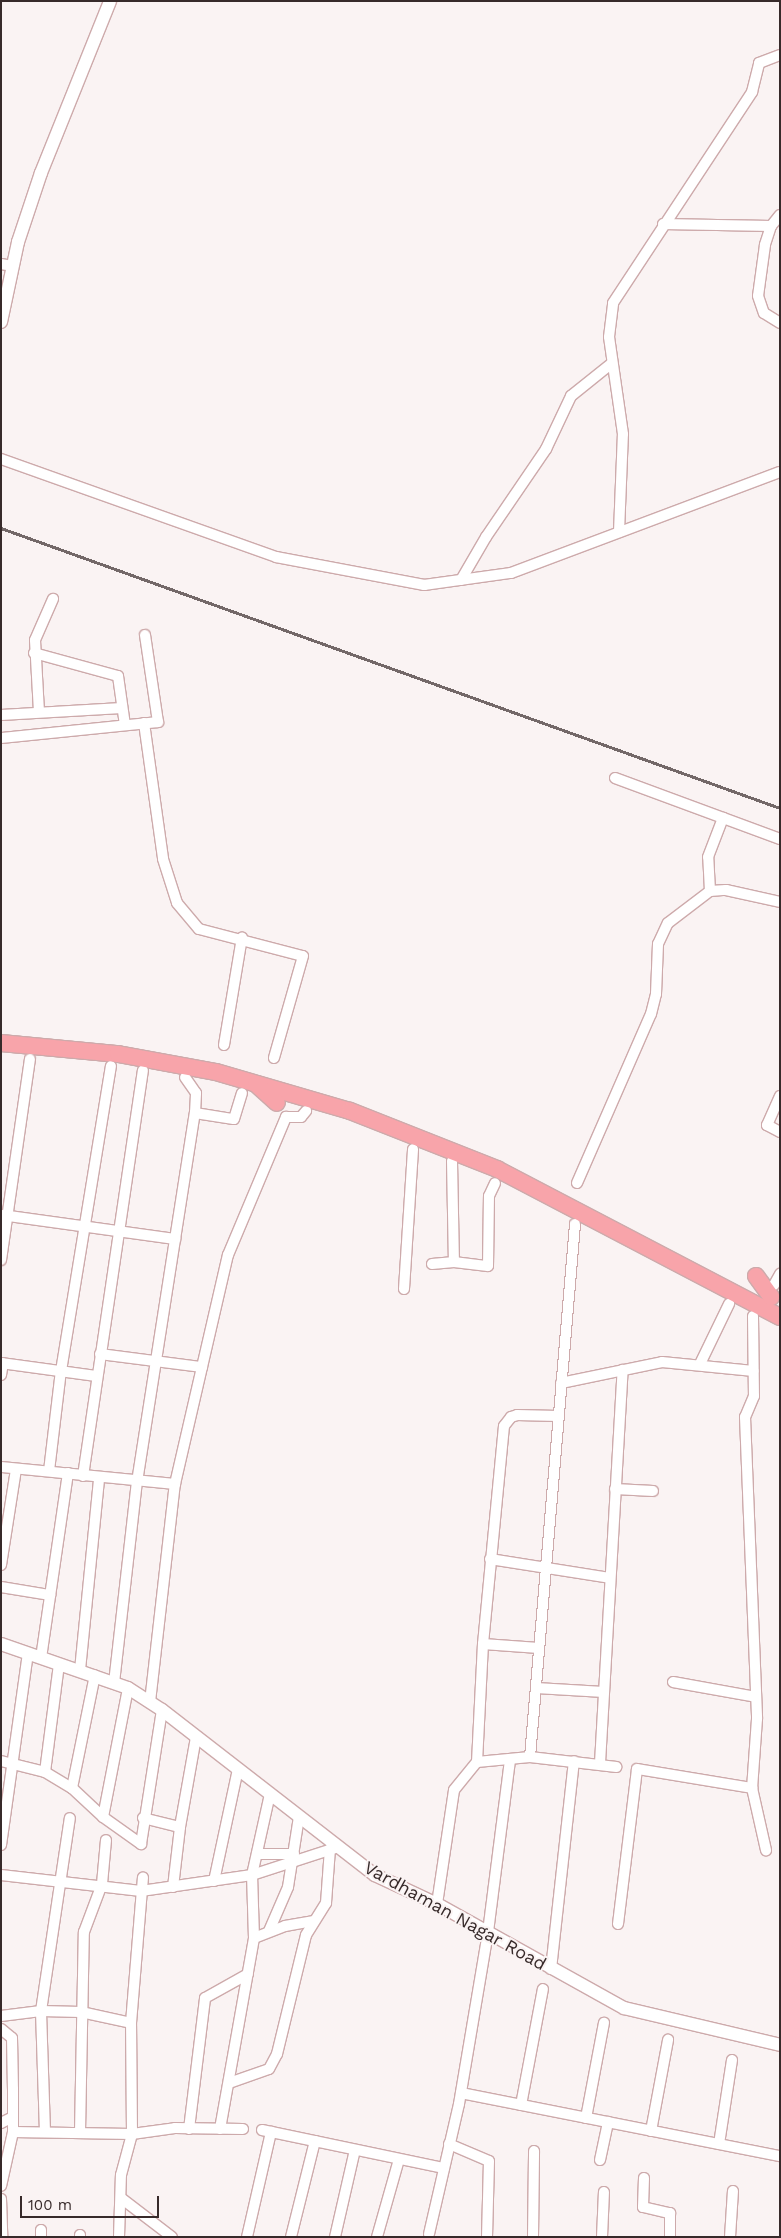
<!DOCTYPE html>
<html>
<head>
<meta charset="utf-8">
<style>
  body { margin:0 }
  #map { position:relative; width:781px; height:2238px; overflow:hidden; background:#faf3f3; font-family:"Work Sans",sans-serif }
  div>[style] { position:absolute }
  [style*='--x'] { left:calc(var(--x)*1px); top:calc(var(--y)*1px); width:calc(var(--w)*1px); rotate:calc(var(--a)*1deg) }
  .roads { filter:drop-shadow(1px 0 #cdaaab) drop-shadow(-1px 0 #cdaaab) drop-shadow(0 1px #cdaaab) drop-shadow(0 -1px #cdaaab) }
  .minor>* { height:10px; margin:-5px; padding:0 5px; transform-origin:5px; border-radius:5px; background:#fff }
  .tertiary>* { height:12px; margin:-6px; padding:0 6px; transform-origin:6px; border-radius:6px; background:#fff }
  .trunk>* { height:16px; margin:-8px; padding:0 8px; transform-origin:8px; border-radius:8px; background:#f8a4aa }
  .rail>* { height:2.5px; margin:-1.25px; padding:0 1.25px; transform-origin:1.25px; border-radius:1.25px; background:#736868 }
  span { translate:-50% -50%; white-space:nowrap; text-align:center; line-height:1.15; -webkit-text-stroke:4px #faf3f3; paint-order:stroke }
  .street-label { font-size:18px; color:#372a2a }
  .frame { position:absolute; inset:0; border:2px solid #372a2a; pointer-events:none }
  .scale { position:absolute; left:20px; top:2196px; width:139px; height:22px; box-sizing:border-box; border:2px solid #372a2a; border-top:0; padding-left:6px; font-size:15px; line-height:18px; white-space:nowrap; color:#372a2a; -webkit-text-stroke:4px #faf3f3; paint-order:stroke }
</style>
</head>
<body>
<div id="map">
  <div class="roads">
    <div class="minor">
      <div style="--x:780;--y:215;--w:14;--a:129"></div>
      <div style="--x:771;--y:226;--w:20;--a:108"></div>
      <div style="--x:765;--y:245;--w:51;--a:97.8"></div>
      <div style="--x:758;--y:296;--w:18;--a:71"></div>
      <div style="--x:764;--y:313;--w:19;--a:32"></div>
      <div style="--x:663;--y:224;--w:108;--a:1.1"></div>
      <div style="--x:1;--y:264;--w:11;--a:10"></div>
      <div style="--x:1;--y:459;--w:292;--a:19.6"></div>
      <div style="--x:276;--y:557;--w:151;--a:10.7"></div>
      <div style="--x:424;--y:585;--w:88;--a:-7.9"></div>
      <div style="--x:511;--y:573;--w:287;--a:-20.6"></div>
      <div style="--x:619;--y:532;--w:98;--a:-87.7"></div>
      <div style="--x:623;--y:434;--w:98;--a:-98.2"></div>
      <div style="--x:609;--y:337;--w:34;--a:-83"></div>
      <div style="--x:613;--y:303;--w:253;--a:-56.6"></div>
      <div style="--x:752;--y:92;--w:30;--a:-76"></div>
      <div style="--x:759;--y:63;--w:22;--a:-21"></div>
      <div style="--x:461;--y:580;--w:50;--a:-59.8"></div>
      <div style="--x:486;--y:537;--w:107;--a:-55.7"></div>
      <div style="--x:546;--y:449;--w:59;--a:-64.7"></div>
      <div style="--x:571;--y:396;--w:53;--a:-38.8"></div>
      <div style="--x:34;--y:653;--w:87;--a:15.3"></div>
      <div style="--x:118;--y:676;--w:49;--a:81.9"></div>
      <div style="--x:39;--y:712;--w:72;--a:-93.2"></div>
      <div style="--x:35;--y:640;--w:45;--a:-66.3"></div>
      <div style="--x:1;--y:715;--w:121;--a:-3.3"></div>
      <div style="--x:144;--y:723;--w:137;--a:82"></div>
      <div style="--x:163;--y:859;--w:46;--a:72.3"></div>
      <div style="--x:177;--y:903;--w:34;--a:50"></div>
      <div style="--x:199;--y:929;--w:107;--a:14.6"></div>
      <div style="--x:303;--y:956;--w:106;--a:105.9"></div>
      <div style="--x:1;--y:738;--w:158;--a:-5.8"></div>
      <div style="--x:158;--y:722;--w:88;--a:-98.5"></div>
      <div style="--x:615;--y:778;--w:176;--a:20.3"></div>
      <div style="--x:710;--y:891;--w:34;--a:-93"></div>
      <div style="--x:708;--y:857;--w:42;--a:-69"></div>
      <div style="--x:224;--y:1045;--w:109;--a:-80.5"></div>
      <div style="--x:780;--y:1096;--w:32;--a:114"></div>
      <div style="--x:767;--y:1125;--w:15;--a:28"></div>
      <div style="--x:195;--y:1113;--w:39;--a:9"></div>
      <div style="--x:234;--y:1119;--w:27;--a:-73"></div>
      <div style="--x:452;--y:1161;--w:101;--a:88.9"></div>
      <div style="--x:577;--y:1183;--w:184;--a:-66.4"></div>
      <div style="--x:651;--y:1014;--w:21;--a:-76"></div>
      <div style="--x:656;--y:994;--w:50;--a:-87.7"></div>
      <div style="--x:658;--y:944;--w:23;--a:-65"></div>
      <div style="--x:668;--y:923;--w:53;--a:-37.3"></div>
      <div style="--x:710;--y:891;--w:16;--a:-4"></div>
      <div style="--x:726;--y:890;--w:55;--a:12.5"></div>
      <div style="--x:2;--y:1215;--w:175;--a:7.9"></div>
      <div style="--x:1;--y:1260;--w:203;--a:-81.8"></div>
      <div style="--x:432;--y:1264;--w:22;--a:-5"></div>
      <div style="--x:454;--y:1262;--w:34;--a:7"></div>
      <div style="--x:488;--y:1266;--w:70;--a:-89.2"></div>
      <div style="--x:489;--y:1196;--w:14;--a:-65"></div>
      <div style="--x:774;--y:1285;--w:13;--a:-61"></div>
      <div style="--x:404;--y:1289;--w:140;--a:-86.3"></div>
      <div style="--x:753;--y:1316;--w:80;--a:89.3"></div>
      <div style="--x:754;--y:1396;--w:23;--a:113"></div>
      <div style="--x:745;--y:1417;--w:302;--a:87.7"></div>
      <div style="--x:757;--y:1719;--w:69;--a:94.1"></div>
      <div style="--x:752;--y:1788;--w:64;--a:77.3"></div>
      <div style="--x:100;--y:1354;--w:103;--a:7.3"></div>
      <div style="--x:1;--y:1363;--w:96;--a:7.8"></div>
      <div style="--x:700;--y:1364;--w:67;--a:-64.2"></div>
      <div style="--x:1;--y:1375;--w:12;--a:-81"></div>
      <div style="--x:561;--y:1383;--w:103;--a:-11.7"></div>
      <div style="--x:662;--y:1362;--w:92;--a:5.6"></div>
      <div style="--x:1;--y:1467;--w:175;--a:5.6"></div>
      <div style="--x:49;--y:1471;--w:101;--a:-83.2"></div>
      <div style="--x:61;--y:1371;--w:309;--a:-80.7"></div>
      <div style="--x:83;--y:1476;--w:410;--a:-81.6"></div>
      <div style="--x:615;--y:1489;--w:38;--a:3"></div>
      <div style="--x:490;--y:1559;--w:121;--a:9"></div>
      <div style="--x:1;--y:1565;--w:97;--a:-81.1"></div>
      <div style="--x:1;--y:1587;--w:50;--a:9.3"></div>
      <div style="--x:483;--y:1644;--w:56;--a:4.1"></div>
      <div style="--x:41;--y:1658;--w:187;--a:-81.7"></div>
      <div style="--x:80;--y:1670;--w:193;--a:-84.3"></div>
      <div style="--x:673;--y:1682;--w:84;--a:10.2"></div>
      <div style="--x:114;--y:1683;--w:202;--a:-83.5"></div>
      <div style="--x:137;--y:1482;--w:374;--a:-81.1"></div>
      <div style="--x:195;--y:1113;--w:20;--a:-87"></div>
      <div style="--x:196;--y:1093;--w:19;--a:-125"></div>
      <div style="--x:536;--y:1688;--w:68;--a:3.4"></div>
      <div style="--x:150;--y:1702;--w:219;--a:-83.5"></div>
      <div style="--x:175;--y:1484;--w:235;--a:-77"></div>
      <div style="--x:228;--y:1255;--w:150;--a:-67.2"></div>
      <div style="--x:286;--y:1117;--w:15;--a:0"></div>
      <div style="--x:301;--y:1117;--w:8;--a:-50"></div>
      <div style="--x:530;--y:1757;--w:535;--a:-85.17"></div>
      <div style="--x:1;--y:1761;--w:45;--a:14"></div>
      <div style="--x:45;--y:1772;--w:31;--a:31"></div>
      <div style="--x:72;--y:1788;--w:42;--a:43.1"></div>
      <div style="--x:103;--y:1817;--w:47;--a:35.4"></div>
      <div style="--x:477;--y:1762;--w:53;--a:-5.4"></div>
      <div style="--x:530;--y:1757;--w:87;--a:6.6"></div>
      <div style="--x:600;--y:1763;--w:394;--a:-86.7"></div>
      <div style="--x:45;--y:1772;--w:109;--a:-82.6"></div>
      <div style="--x:72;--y:1788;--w:115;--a:-78.5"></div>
      <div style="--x:103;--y:1817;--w:131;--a:-79"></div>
      <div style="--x:143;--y:1818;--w:38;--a:14"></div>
      <div style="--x:141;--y:1844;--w:136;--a:-81.1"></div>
      <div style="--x:1;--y:1845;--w:194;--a:-82"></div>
      <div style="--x:257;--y:1854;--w:37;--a:0"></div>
      <div style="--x:1;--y:1875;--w:141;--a:6.5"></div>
      <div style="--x:141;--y:1891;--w:112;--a:-8.2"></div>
      <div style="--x:252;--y:1875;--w:90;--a:-18"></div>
      <div style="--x:214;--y:1881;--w:115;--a:-77.9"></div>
      <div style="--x:173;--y:1887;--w:60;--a:-83.3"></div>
      <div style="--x:180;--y:1827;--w:91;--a:-79.9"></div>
      <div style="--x:437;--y:1904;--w:115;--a:-81.5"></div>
      <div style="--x:454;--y:1790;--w:36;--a:-51"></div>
      <div style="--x:477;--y:1762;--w:118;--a:-87.1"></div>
      <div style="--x:483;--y:1644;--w:219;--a:-84.5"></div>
      <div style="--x:504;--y:1426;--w:11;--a:-52"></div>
      <div style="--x:511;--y:1417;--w:6;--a:-18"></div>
      <div style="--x:517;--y:1415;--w:41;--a:1.4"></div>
      <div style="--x:618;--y:1924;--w:156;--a:-83"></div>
      <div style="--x:637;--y:1769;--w:117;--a:9.4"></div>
      <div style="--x:269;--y:1931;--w:48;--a:-66.6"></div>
      <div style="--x:288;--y:1887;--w:71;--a:-81.1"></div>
      <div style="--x:254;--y:1938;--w:33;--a:-21"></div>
      <div style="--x:285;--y:1926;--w:28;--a:-10"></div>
      <div style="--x:551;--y:1969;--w:209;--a:-83.7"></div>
      <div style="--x:1;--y:2016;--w:40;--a:-7.1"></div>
      <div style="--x:41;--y:2011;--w:40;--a:1.4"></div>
      <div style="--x:81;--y:2012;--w:51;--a:12.4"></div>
      <div style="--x:1;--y:2029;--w:14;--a:39"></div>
      <div style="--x:12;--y:2038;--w:51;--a:88.9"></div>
      <div style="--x:13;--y:2089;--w:43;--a:90"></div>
      <div style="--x:13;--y:2132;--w:55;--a:102.5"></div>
      <div style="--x:229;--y:2083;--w:42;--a:-19.3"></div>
      <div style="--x:269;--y:2069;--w:17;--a:-62"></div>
      <div style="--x:277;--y:2054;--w:122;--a:-76.3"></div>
      <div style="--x:306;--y:1935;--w:38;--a:-58"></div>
      <div style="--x:326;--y:1903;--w:54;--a:-85.8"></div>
      <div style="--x:461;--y:2093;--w:325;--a:11.2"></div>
      <div style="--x:521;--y:2105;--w:118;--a:-79.3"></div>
      <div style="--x:586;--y:2118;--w:97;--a:-79.3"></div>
      <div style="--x:1;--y:2123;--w:13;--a:-27"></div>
      <div style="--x:189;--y:2129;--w:132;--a:-83"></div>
      <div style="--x:205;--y:1998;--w:49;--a:-29.2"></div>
      <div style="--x:220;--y:2129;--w:194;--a:-79.9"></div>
      <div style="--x:254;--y:1938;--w:63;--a:-91.8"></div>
      <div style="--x:252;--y:1875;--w:83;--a:-77.5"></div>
      <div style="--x:262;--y:2130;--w:186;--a:11.8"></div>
      <div style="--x:651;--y:2131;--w:93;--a:-79.4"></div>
      <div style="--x:13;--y:2132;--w:119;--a:1"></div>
      <div style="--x:132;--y:2134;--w:43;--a:-7.9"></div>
      <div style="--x:175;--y:2128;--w:68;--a:0.8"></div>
      <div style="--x:45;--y:2132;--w:121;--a:-91.9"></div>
      <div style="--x:41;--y:2011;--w:195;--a:-81.5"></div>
      <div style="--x:80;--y:2132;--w:200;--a:-88.9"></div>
      <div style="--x:84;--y:1932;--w:51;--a:-69.4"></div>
      <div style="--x:102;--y:1884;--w:44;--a:-84.8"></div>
      <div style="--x:449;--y:2144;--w:43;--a:23"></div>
      <div style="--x:489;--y:2161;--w:76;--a:91.5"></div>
      <div style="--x:719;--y:2144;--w:85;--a:-81.2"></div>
      <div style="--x:600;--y:2160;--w:39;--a:-78"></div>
      <div style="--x:644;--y:2178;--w:29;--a:92"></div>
      <div style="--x:643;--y:2207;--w:28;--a:13"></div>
      <div style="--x:670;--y:2213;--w:24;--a:90"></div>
      <div style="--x:121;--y:2198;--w:64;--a:37.4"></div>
      <div style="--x:1;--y:2199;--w:38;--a:88"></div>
      <div style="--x:41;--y:2230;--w:7;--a:90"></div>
      <div style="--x:429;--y:2234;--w:133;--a:-77"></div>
      <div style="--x:459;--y:2104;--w:174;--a:-80.4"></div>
      <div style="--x:488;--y:1932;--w:173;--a:-82.7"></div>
      <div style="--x:80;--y:2237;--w:2;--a:-90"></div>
      <div style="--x:119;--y:2237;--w:62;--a:-88.2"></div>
      <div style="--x:121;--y:2175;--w:42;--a:-75"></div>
      <div style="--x:132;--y:2134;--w:111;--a:-90.5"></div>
      <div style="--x:131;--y:2023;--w:146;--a:-85.3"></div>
      <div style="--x:247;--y:2237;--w:108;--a:-77.1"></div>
      <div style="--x:291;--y:2237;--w:99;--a:-76"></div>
      <div style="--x:335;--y:2237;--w:89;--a:-77.1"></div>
      <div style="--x:377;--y:2237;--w:81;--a:-74.2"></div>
      <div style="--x:533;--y:2237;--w:86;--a:-89.3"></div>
      <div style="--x:602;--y:2237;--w:45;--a:-87.5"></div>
      <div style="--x:730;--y:2237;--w:46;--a:-86.3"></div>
    </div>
    <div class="tertiary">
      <div style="--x:1;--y:322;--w:82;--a:-78"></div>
      <div style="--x:18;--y:242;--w:73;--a:-71.6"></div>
      <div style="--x:41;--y:173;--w:185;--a:-68.1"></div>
      <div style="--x:1;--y:1644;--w:134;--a:19.1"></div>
      <div style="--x:128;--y:1688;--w:40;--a:32.9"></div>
      <div style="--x:162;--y:1710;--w:269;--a:37.8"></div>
      <div style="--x:375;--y:1875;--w:68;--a:25.1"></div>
      <div style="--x:437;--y:1904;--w:214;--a:29.1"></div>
      <div style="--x:624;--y:2008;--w:160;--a:13.3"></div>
    </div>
    <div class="trunk">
      <div style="--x:1;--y:1043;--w:118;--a:5.4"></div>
      <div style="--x:118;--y:1054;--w:100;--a:10.4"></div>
      <div style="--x:216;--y:1072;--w:140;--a:16.2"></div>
      <div style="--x:350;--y:1111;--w:158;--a:21.5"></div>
      <div style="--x:497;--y:1169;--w:319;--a:27.6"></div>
      <div style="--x:256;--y:1084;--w:28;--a:42"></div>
      <div style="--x:756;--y:1276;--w:26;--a:54"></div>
    </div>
  </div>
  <div class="rail">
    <div style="--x:1;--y:528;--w:828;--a:19.77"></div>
  </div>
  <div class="street-label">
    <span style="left:455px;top:1916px;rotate:29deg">Vardhaman Nagar Road</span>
  </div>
  <div class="frame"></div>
  <div class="scale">100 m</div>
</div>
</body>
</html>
